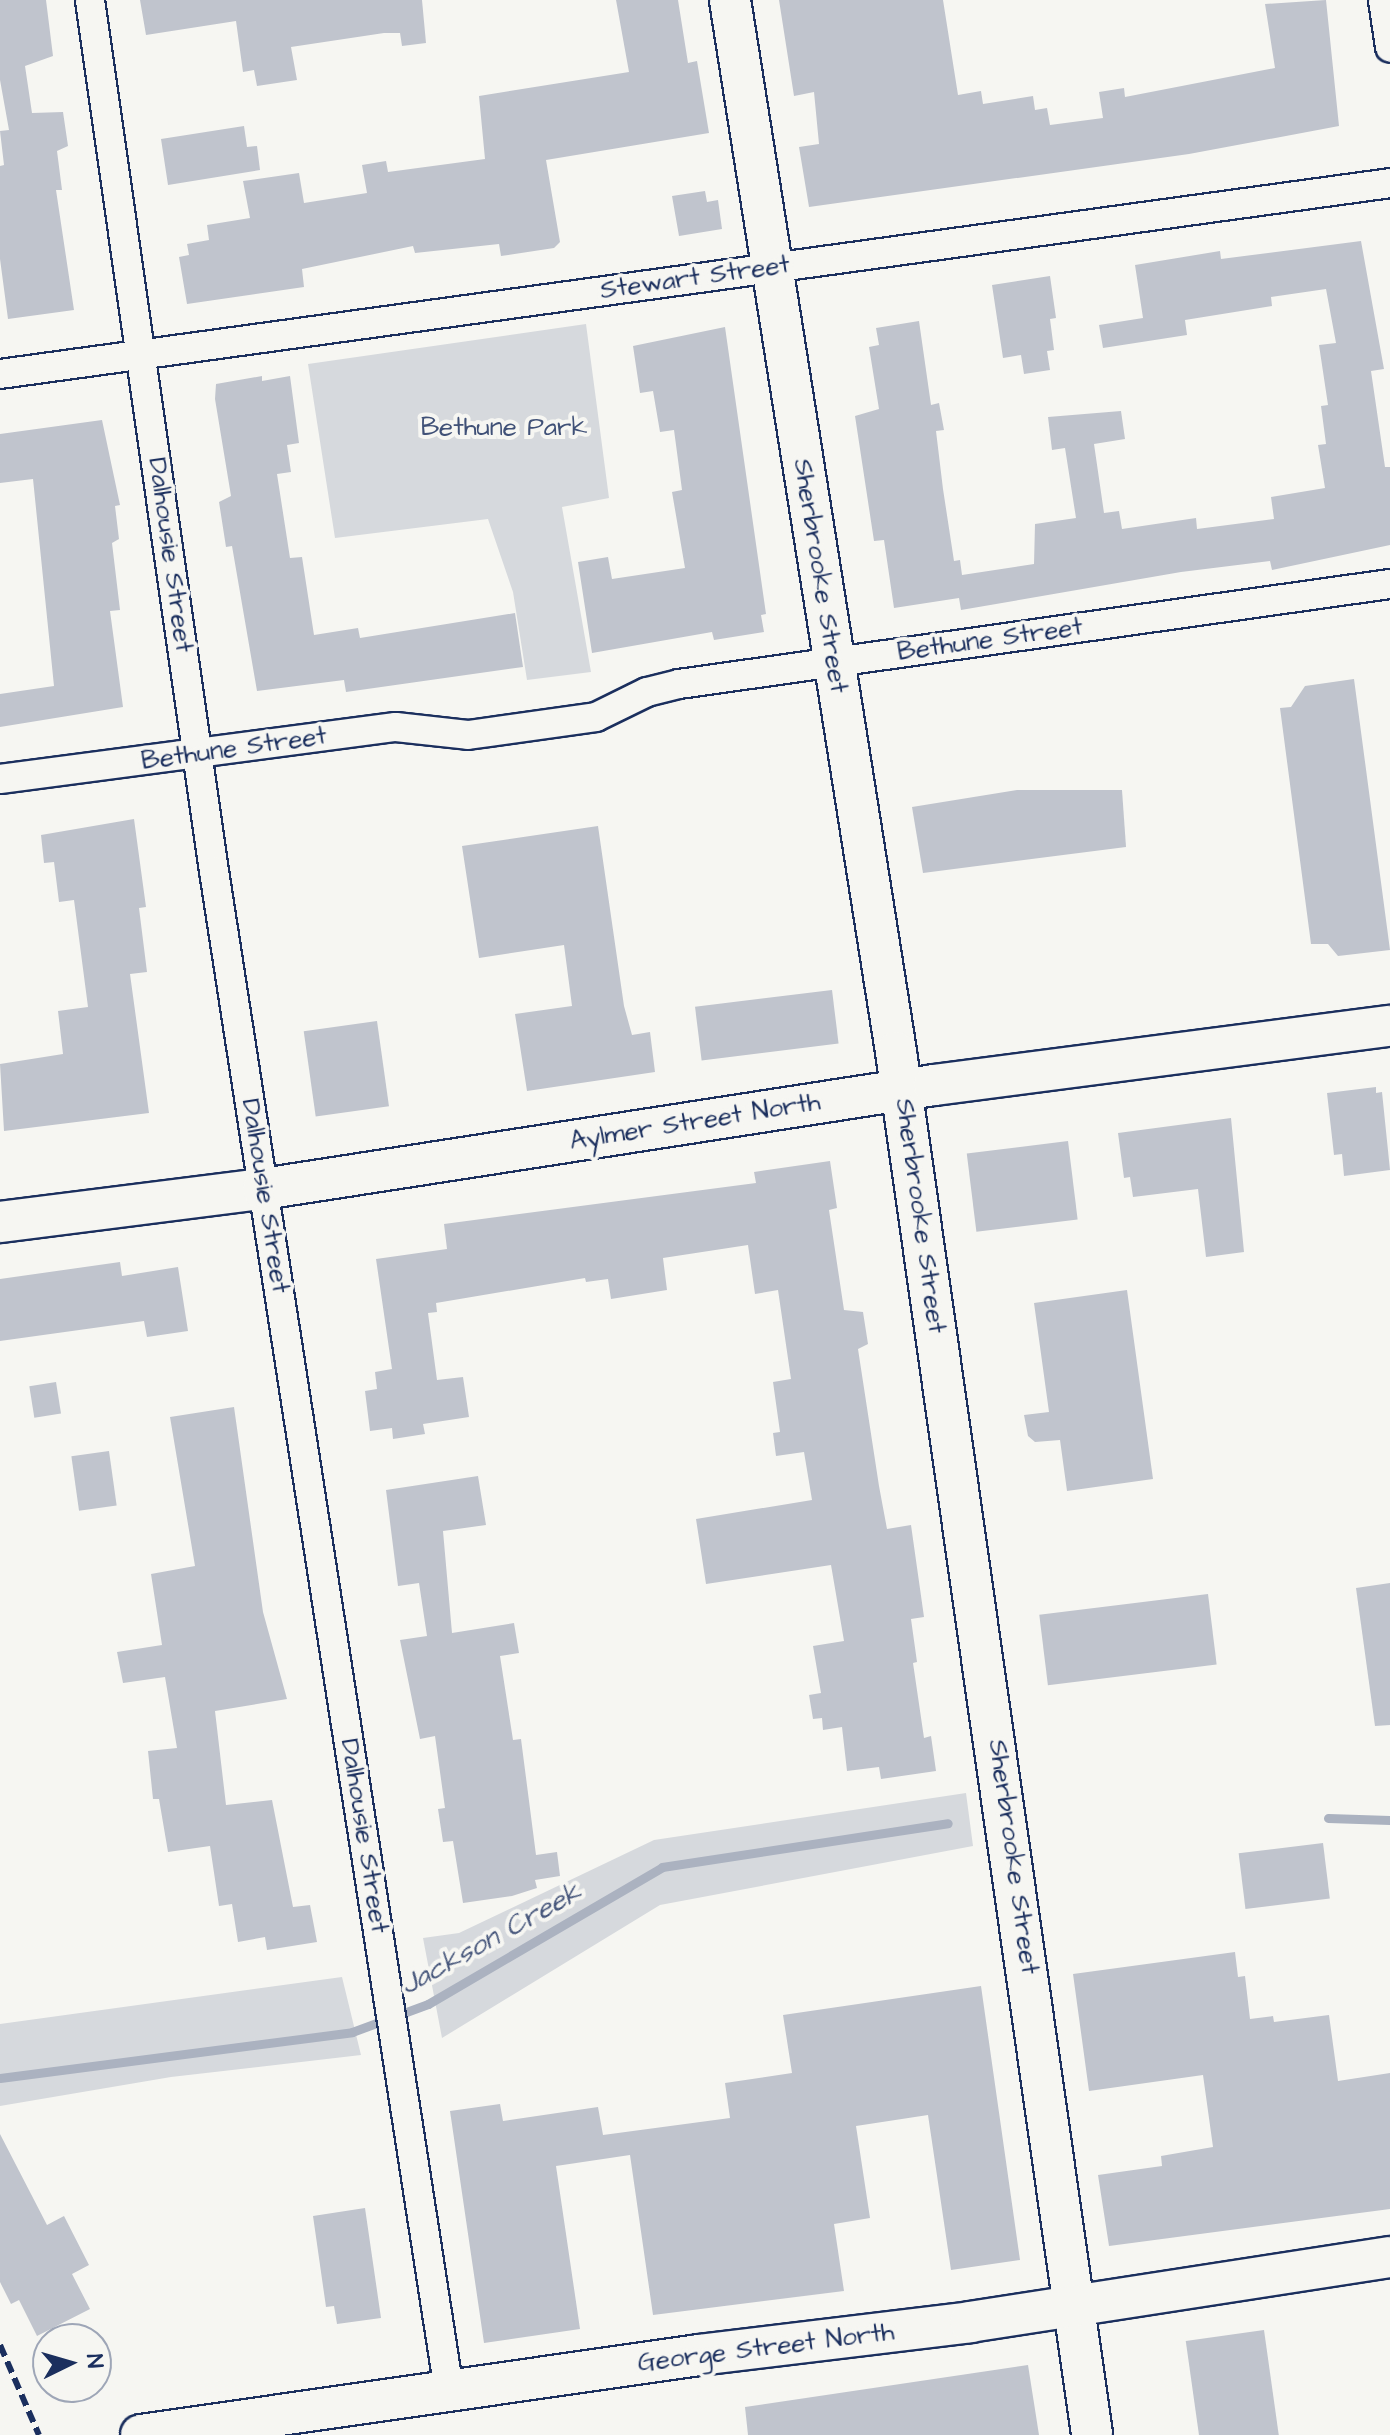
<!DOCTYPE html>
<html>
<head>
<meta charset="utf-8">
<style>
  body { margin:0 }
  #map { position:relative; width:1390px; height:2435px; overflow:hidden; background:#f6f6f2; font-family:"Architects Daughter",sans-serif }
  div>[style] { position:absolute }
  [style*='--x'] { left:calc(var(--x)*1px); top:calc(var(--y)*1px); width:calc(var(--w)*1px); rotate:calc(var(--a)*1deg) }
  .green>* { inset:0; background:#d6d9dd }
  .stream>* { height:9px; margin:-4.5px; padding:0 4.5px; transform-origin:4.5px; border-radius:4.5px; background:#abb2c0 }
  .building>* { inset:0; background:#c0c4cd; transform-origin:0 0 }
  .roads { filter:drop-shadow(2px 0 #1b2f5e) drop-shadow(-2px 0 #1b2f5e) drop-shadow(0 2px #1b2f5e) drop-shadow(0 -2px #1b2f5e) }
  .street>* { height:28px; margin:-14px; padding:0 14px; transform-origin:14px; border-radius:14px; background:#f6f6f2 }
  .secondary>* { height:40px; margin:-20px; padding:0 20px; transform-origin:20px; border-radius:20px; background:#f6f6f2 }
  .rail>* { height:6px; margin-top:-3px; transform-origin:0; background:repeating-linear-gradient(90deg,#1b2f5e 0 12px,transparent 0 18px) }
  span { translate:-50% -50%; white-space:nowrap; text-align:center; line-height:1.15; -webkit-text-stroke:8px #f6f6f2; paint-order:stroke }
  .street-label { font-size:26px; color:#1b2f5e }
  .park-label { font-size:26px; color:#405177 }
  .water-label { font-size:28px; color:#46567b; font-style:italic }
  .north { position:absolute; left:32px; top:2323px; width:80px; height:80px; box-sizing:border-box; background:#f6f6f2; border:2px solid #9ea6b7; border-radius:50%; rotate:85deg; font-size:22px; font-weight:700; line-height:32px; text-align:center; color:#1b2f5e }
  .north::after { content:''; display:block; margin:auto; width:28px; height:36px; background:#1b2f5e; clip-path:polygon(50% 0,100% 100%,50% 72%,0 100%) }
</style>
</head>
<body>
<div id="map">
  <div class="green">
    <div style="clip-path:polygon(586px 324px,609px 498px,562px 507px,591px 672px,527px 680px,513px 592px,488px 519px,335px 538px,308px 364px)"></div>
    <div style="clip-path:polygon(966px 1793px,973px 1846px,660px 1905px,442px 2038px,423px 1938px,459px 1933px,654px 1840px)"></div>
    <div style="clip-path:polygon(342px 1977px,361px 2055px,171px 2077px,0 2106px,0 2024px)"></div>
  </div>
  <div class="stream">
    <div style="--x:1328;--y:1818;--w:62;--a:1.8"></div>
    <div style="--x:0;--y:2078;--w:355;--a:-7.4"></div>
    <div style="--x:352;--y:2032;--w:81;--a:-20.2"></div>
    <div style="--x:428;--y:2004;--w:271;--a:-30.3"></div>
    <div style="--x:662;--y:1867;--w:289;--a:-8.7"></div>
  </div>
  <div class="building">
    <div style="clip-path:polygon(0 0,46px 0,53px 56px,25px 66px,32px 113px,63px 112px,68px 146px,57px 151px,62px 190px,56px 190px,74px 310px,8px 319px,0 259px,0 166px,4px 165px,0 131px,9px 130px,0 80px)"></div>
    <div style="clip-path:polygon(140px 0,422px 0,426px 43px,402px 46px,400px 33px,384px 33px,291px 47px,297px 80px,257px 86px,254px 70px,243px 72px,236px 21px,146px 35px)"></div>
    <div style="clip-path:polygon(616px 0,678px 0,688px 63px,697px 61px,709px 133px,546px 160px,560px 242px,554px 248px,501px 256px,499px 244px,415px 253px,413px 246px,302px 269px,304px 287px,187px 304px,179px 257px,189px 255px,187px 244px,209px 240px,207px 225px,250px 218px,243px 181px,299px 173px,304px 203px,367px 193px,362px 165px,386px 161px,388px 172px,485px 159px,479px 96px,629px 72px)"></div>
    <div style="clip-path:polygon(779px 0,943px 0,958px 95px,981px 91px,983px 104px,1033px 96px,1035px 110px,1047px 108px,1050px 125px,1103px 118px,1099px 92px,1124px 88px,1125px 97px,1275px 68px,1265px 4px,1326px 0,1339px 126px,1189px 154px,809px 207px,799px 147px,819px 144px,814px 92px,794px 96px)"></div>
    <div style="clip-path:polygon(244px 126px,247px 147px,257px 146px,260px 170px,168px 185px,161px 139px)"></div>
    <div style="clip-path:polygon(705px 191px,707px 202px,718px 200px,722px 229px,679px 236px,672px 196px)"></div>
    <div style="clip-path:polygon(1361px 241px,1384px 369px,1371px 371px,1385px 467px,1390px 467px,1390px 545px,1272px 570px,1270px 561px,1181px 572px,961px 610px,959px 598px,894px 608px,884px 540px,874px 541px,855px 416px,879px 409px,869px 347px,879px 345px,876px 328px,919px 321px,931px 405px,939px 403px,944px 430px,936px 431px,943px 489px,954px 561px,960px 560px,962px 575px,1034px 564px,1035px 524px,1076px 518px,1065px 448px,1052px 450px,1048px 417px,1121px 411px,1125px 439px,1094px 444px,1104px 513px,1119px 511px,1122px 529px,1196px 518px,1197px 529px,1274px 519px,1271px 497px,1325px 488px,1318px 445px,1326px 444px,1321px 406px,1328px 405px,1319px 345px,1336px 343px,1326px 289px,1271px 297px,1272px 306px,1185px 320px,1187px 335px,1103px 348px,1099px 325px,1143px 318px,1135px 265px,1220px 251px,1221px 259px)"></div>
    <div style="clip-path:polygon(1050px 276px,1056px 318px,1050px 319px,1054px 350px,1047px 351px,1050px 370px,1024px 374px,1021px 355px,1003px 358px,992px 285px)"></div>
    <div style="clip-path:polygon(725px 327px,766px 614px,761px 615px,764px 632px,714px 640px,712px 632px,592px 653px,578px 562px,608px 557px,612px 579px,685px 568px,672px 492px,682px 490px,674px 430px,660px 432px,653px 391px,640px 393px,633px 346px)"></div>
    <div style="clip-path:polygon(262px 376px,262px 381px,290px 376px,299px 443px,287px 445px,291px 472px,277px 474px,290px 558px,302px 557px,314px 635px,358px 628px,360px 638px,515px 613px,523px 667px,346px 692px,344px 680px,257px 691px,232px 546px,226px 547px,219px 502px,231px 496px,215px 399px,216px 384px)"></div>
    <div style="clip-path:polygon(102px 420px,120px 505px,115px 506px,119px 539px,112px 543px,120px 610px,110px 611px,123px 707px,0 727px,0 694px,54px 686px,33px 479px,0 483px,0 434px)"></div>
    <div style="clip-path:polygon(1354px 679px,1390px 950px,1338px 956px,1328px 944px,1311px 944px,1280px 708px,1291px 707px,1305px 686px)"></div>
    <div style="clip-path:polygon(1017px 790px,1122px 790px,1126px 847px,923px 873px,912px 807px)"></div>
    <div style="clip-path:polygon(134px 819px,146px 907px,139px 908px,147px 972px,130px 974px,149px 1113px,4px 1131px,0 1064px,63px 1054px,58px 1011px,88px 1007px,74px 900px,59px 902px,54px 862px,44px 863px,41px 835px)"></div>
    <div style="clip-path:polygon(598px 826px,624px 1006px,632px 1035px,650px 1032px,655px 1072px,527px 1091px,515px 1014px,572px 1006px,564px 945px,479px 958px,462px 846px)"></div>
    <div style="left:832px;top:990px;width:54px;height:138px;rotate:83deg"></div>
    <div style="left:377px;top:1021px;width:86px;height:74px;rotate:82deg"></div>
    <div style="clip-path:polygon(1376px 1087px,1376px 1093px,1382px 1092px,1390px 1170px,1344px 1176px,1342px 1154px,1334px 1155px,1327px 1093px)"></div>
    <div style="clip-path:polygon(1231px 1118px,1244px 1252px,1206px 1257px,1198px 1189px,1133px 1197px,1130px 1177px,1124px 1178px,1118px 1133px)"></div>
    <div style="left:1068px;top:1141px;width:79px;height:102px;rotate:83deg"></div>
    <div style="clip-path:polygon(830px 1161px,837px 1208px,829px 1210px,844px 1310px,863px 1312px,868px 1344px,858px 1349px,879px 1486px,887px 1529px,911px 1525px,924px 1617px,911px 1619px,917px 1662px,913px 1663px,924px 1738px,931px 1736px,936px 1771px,881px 1779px,879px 1767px,847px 1771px,842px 1727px,823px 1730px,822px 1718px,813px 1719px,809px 1695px,821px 1693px,813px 1646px,844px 1641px,831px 1565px,706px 1584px,696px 1519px,812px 1500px,804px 1452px,776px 1456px,773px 1433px,780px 1432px,773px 1382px,791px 1379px,778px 1290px,755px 1294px,748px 1245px,663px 1258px,667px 1290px,611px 1299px,608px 1279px,586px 1282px,585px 1278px,436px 1303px,437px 1312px,428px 1313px,437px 1380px,463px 1377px,469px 1417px,423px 1424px,425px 1434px,393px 1439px,392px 1428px,370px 1431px,365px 1391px,377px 1389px,375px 1372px,392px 1369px,376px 1259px,447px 1249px,444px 1224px,756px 1183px,754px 1172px)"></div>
    <div style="clip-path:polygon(120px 1262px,122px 1276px,178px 1267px,188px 1331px,147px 1337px,144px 1321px,0 1341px,0 1279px)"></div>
    <div style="clip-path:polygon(1127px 1290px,1153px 1479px,1067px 1491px,1060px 1440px,1035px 1442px,1028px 1436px,1024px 1415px,1049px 1412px,1034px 1303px)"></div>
    <div style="left:56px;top:1382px;width:32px;height:27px;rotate:81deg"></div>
    <div style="clip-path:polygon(234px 1407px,263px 1612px,287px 1699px,215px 1711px,226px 1805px,272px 1800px,293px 1907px,310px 1905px,317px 1942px,267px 1950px,265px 1937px,238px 1942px,232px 1904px,219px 1906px,210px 1846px,168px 1852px,159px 1799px,153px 1799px,148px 1751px,177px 1748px,165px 1677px,123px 1683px,117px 1652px,162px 1645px,151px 1574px,195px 1566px,170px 1417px)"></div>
    <div style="left:109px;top:1451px;width:55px;height:38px;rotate:82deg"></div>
    <div style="clip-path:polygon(478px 1476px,486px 1525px,443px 1531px,452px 1633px,514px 1623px,519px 1653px,500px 1656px,513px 1740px,521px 1739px,536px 1855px,557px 1852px,560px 1876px,535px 1880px,537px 1888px,512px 1896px,463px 1903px,453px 1841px,443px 1842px,438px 1809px,445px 1808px,435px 1736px,420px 1739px,400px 1640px,427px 1636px,419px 1583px,398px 1586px,386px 1490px)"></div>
    <div style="clip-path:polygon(1390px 1583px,1390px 1725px,1375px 1726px,1356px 1588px)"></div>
    <div style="left:1208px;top:1594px;width:71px;height:170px;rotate:83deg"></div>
    <div style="left:1323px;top:1843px;width:56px;height:85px;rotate:83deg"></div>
    <div style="clip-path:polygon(1235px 1952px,1238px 1977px,1245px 1976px,1250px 2019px,1273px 2016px,1274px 2022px,1329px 2015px,1338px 2081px,1390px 2073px,1390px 2209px,1109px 2246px,1098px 2175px,1162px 2166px,1161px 2156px,1213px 2147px,1203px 2075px,1089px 2091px,1073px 1974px)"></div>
    <div style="clip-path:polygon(981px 1986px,1020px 2260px,951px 2270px,928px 2115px,856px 2126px,870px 2218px,834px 2224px,844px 2291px,653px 2315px,630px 2155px,556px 2166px,580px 2329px,484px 2343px,450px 2111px,500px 2104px,503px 2121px,598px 2107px,603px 2135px,730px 2118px,725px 2083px,792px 2073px,783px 2015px)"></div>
    <div style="clip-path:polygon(0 2134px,47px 2225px,64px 2216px,89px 2265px,72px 2274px,90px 2309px,37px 2336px,19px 2300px,11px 2304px,0 2282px)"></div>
    <div style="clip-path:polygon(365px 2208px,381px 2318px,337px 2324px,334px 2306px,326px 2307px,313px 2216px)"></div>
    <div style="left:1264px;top:2330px;width:106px;height:79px;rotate:82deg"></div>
    <div style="clip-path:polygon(1028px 2365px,1039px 2435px,748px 2435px,745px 2407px)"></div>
  </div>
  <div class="roads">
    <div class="street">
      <div style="--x:90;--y:0;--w:880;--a:81.9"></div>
      <div style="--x:214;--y:871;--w:1538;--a:81.21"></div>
      <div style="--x:1383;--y:0;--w:48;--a:81.5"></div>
      <div style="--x:0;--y:374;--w:1403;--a:-7.82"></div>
      <div style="--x:0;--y:779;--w:399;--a:-7.5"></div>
      <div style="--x:396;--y:727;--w:72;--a:6.3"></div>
      <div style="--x:468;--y:735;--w:129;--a:-8"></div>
      <div style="--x:596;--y:717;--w:57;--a:-26.1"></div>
      <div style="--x:647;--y:692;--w:33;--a:-14"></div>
      <div style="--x:679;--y:684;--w:718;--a:-8.01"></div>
    </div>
    <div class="secondary">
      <div style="--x:730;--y:0;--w:1065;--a:81.03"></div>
      <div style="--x:896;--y:1052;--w:1397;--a:81.93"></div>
      <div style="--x:0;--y:1222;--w:265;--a:-7.2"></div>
      <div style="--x:263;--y:1189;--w:679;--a:-8.81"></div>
      <div style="--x:934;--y:1085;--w:460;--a:-7.4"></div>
      <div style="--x:141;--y:2435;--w:564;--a:-8.16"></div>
      <div style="--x:699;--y:2355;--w:273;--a:-6.9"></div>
      <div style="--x:970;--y:2322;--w:425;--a:-8.8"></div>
    </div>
  </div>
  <div class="rail">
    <div style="--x:0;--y:2345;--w:98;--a:66.6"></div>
  </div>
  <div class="street-label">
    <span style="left:695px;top:278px;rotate:-8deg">Stewart Street</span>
    <span style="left:170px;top:555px;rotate:82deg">Dalhousie Street</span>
    <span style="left:820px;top:576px;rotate:81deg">Sherbrooke Street</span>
    <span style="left:990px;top:640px;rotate:-8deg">Bethune Street</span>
    <span style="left:234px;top:749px;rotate:-8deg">Bethune Street</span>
    <span style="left:695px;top:1122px;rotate:-9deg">Aylmer Street North</span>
    <span style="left:265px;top:1196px;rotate:81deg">Dalhousie Street</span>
    <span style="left:920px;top:1216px;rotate:82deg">Sherbrooke Street</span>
    <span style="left:364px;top:1836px;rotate:81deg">Dalhousie Street</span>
    <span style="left:1013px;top:1857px;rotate:82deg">Sherbrooke Street</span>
    <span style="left:766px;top:2348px;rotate:-7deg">George Street North</span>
  </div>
  <div class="park-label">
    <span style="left:504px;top:428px">Bethune Park</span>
  </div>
  <div class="water-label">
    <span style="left:491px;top:1939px;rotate:-29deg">Jackson Creek</span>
  </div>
  <div class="north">N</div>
</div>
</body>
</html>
